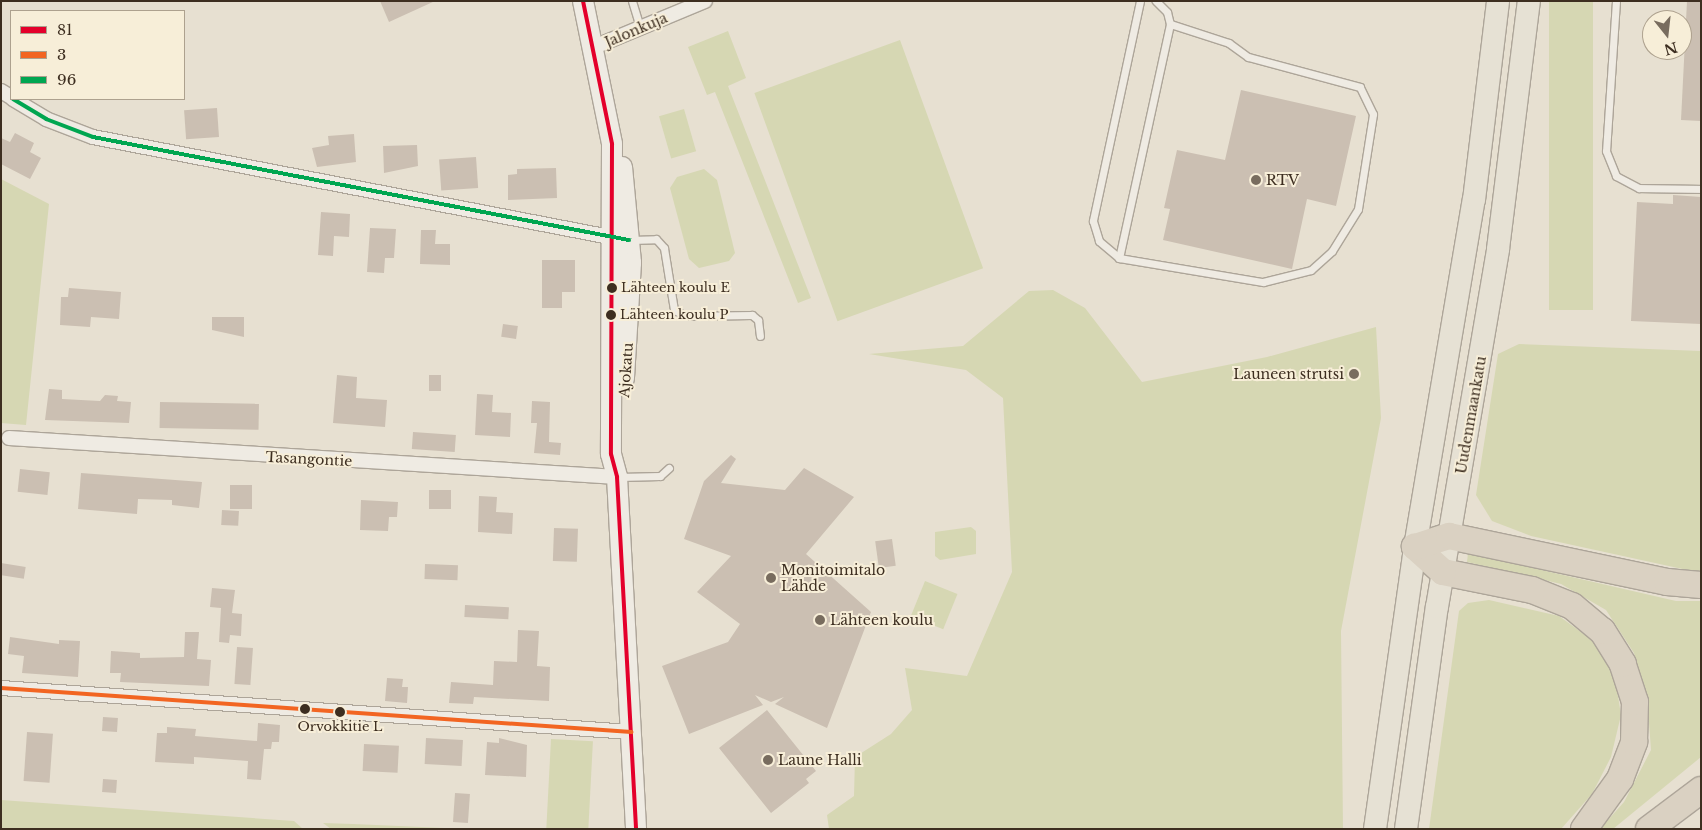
<!DOCTYPE html>
<html>
<head>
<meta charset="utf-8">
<style>
  body { margin:0 }
  #map { position:relative; width:1702px; height:830px; overflow:hidden; background:#e7e0d1; font-family:"Libre Baskerville",serif }
  div>[style] { position:absolute }
  [style*='--x'] { left:calc(var(--x)*1px); top:calc(var(--y)*1px); width:calc(var(--w)*1px); rotate:calc(var(--a)*1deg) }
  .green>* { inset:0; background:#d6d7b3; transform-origin:0 0 }
  .building>* { inset:0; background:#cbbfb2; transform-origin:0 0 }
  .roads { filter:drop-shadow(1px 0 #ada599) drop-shadow(-1px 0 #ada599) drop-shadow(0 1px #ada599) drop-shadow(0 -1px #ada599) }
  .lane>* { height:7px; margin:-3.5px; padding:0 3.5px; transform-origin:3.5px; border-radius:3.5px; background:#efebe3 }
  .street>* { height:14px; margin:-7px; padding:0 7px; transform-origin:7px; border-radius:7px; background:#efebe3 }
  .secondary>* { height:20px; margin:-10px; padding:0 10px; transform-origin:10px; border-radius:10px; background:#efebe3 }
  .primary>* { height:22px; margin:-11px; padding:0 11px; transform-origin:11px; border-radius:11px; background:#e6e1d4 }
  .highway>* { height:26px; margin:-13px; padding:0 13px; transform-origin:13px; border-radius:13px; background:#dad1c2 }
  .bus-1>* { height:4px; margin:-2px; padding:0 2px; transform-origin:2px; border-radius:2px; background:#e4002b }
  .bus-2>* { height:4px; margin:-2px; padding:0 2px; transform-origin:2px; border-radius:2px; background:#f26522 }
  .bus-3>* { height:4px; margin:-2px; padding:0 2px; transform-origin:2px; border-radius:2px; background:#00a651 }
  .dots>* { width:14px; height:14px; translate:-50% -50%; box-sizing:border-box; border:2px solid #f7eed8; border-radius:50% }
  span { translate:-50% -50%; white-space:nowrap; text-align:center; line-height:1.15; -webkit-text-stroke:4px #f7eed8; paint-order:stroke }
  .bus-label { font-size:13px; color:#3d2e20 }
  .left { translate:0 -50%; text-align:left }
  .street-label { font-size:14px; color:#3d2e20 }
  .poi-label { font-size:14px; color:#3d2e20 }
  .right { translate:-100% -50%; text-align:right }
  .frame { position:absolute; inset:0; border:2px solid #3d2e20; pointer-events:none }
  .legend { position:absolute; left:10px; top:10px; width:175px; height:90px; box-sizing:border-box; background:#f7eed8; border:1px solid #ada18e; margin:0; padding:6px 9px; list-style:none; font-size:15px; color:#3d2e20 }
  .legend li { display:flex; align-items:center; gap:10px; height:25px }
  .legend b { width:25px; border:1px solid #ada18e }
  .north { position:absolute; left:1642px; top:10px; width:50px; height:50px; box-sizing:border-box; background:#f7eed8; border:1px solid #ada18e; border-radius:50%; rotate:164deg; font-size:14px; font-weight:700; line-height:20px; text-align:center; color:#3d2e20 }
  .north::after { content:''; display:block; margin:auto; width:18px; height:22px; background:#786c5e; clip-path:polygon(50% 0,100% 100%,50% 72%,0 100%) }
</style>
</head>
<body>
<div id="map">
  <div class="green">
    <div style="left:1549px;top:1px;width:44px;height:309px"></div>
    <div style="clip-path:polygon(728px 31px,746px 78px,728px 86px,811px 298px,798px 303px,715px 92px,707px 95px,688px 47px)"></div>
    <div style="left:900px;top:40px;width:243px;height:155px;rotate:70deg"></div>
    <div style="left:684px;top:109px;width:44px;height:26px;rotate:74deg"></div>
    <div style="clip-path:polygon(704px 169px,717px 180px,735px 253px,729px 261px,699px 268px,689px 259px,670px 188px,677px 177px)"></div>
    <div style="clip-path:polygon(1px 179px,49px 204px,26px 425px,1px 423px)"></div>
    <div style="clip-path:polygon(1053px 290px,1085px 308px,1142px 382px,1267px 357px,1376px 327px,1381px 418px,1341px 631px,1343px 829px,829px 829px,827px 815px,854px 796px,855px 757px,891px 734px,912px 710px,905px 668px,967px 676px,1012px 572px,1003px 398px,966px 370px,869px 354px,963px 346px,1029px 291px)"></div>
    <div style="clip-path:polygon(1519px 344px,1701px 351px,1701px 573px,1531px 536px,1492px 521px,1476px 495px,1498px 354px)"></div>
    <div style="clip-path:polygon(971px 527px,976px 531px,976px 554px,940px 560px,935px 556px,935px 532px)"></div>
    <div style="clip-path:polygon(1468px 553px,1676px 601px,1701px 601px,1701px 757px,1613px 829px,1600px 829px,1624px 802px,1651px 750px,1648px 709px,1634px 653px,1606px 610px,1561px 584px,1467px 562px)"></div>
    <div style="left:925px;top:581px;width:35px;height:38px;rotate:22deg"></div>
    <div style="clip-path:polygon(1489px 600px,1559px 616px,1592px 640px,1615px 677px,1621px 715px,1611px 757px,1592px 794px,1561px 829px,1429px 829px,1459px 611px,1468px 603px)"></div>
    <div style="left:551px;top:739px;width:42px;height:90px;rotate:3deg"></div>
    <div style="clip-path:polygon(1px 800px,294px 821px,303px 829px,1px 829px)"></div>
    <div style="clip-path:polygon(323px 823px,353px 824px,467px 829px,331px 829px)"></div>
  </div>
  <div class="building">
    <div style="clip-path:polygon(380px 1px,435px 1px,389px 22px)"></div>
    <div style="clip-path:polygon(1687px 1px,1701px 1px,1701px 121px,1681px 120px)"></div>
    <div style="clip-path:polygon(1241px 90px,1356px 116px,1336px 206px,1307px 199px,1292px 269px,1163px 240px,1170px 209px,1164px 208px,1177px 150px,1225px 160px)"></div>
    <div style="left:217px;top:108px;width:29px;height:33px;rotate:86deg"></div>
    <div style="clip-path:polygon(15px 133px,34px 143px,30px 152px,41px 158px,30px 179px,1px 164px,1px 138px,10px 142px)"></div>
    <div style="clip-path:polygon(354px 134px,356px 162px,317px 167px,312px 148px,329px 145px,328px 136px)"></div>
    <div style="clip-path:polygon(417px 145px,418px 166px,384px 173px,383px 146px)"></div>
    <div style="left:476px;top:157px;width:31px;height:37px;rotate:86deg"></div>
    <div style="clip-path:polygon(556px 168px,557px 198px,508px 200px,508px 175px,517px 174px,517px 169px)"></div>
    <div style="clip-path:polygon(1673px 195px,1701px 197px,1701px 324px,1631px 321px,1637px 202px,1673px 204px)"></div>
    <div style="clip-path:polygon(321px 212px,350px 214px,349px 237px,334px 236px,333px 256px,318px 255px)"></div>
    <div style="clip-path:polygon(370px 228px,396px 229px,394px 258px,385px 258px,384px 273px,367px 272px)"></div>
    <div style="clip-path:polygon(421px 230px,436px 230px,435px 244px,450px 244px,450px 265px,420px 264px)"></div>
    <div style="clip-path:polygon(542px 260px,575px 260px,575px 292px,562px 292px,562px 308px,542px 308px)"></div>
    <div style="clip-path:polygon(69px 288px,121px 292px,119px 319px,91px 317px,90px 327px,60px 325px,61px 297px,68px 297px)"></div>
    <div style="clip-path:polygon(212px 317px,244px 317px,244px 337px,212px 330px)"></div>
    <div style="left:503px;top:324px;width:15px;height:13px;rotate:8deg"></div>
    <div style="clip-path:polygon(337px 375px,357px 377px,356px 398px,387px 400px,385px 427px,333px 423px)"></div>
    <div style="left:429px;top:375px;width:12px;height:16px"></div>
    <div style="clip-path:polygon(49px 389px,62px 390px,62px 399px,100px 401px,105px 395px,118px 396px,117px 401px,131px 402px,129px 423px,45px 420px)"></div>
    <div style="clip-path:polygon(477px 394px,493px 395px,492px 412px,511px 413px,510px 437px,475px 435px)"></div>
    <div style="clip-path:polygon(532px 401px,550px 402px,549px 442px,561px 443px,560px 455px,534px 453px,537px 423px,531px 423px)"></div>
    <div style="left:160px;top:402px;width:99px;height:26px;rotate:1deg"></div>
    <div style="left:413px;top:432px;width:43px;height:17px;rotate:4deg"></div>
    <div style="clip-path:polygon(731px 455px,736px 459px,721px 483px,785px 490px,804px 468px,854px 497px,806px 554px,871px 612px,827px 728px,775px 704px,784px 697px,771px 702px,755px 695px,763px 705px,689px 734px,662px 666px,728px 642px,740px 624px,697px 592px,731px 556px,684px 539px,704px 481px)"></div>
    <div style="left:20px;top:469px;width:30px;height:23px;rotate:6deg"></div>
    <div style="clip-path:polygon(81px 473px,202px 482px,199px 508px,172px 505px,172px 500px,138px 499px,137px 514px,78px 509px)"></div>
    <div style="left:230px;top:485px;width:22px;height:24px"></div>
    <div style="left:429px;top:490px;width:22px;height:19px"></div>
    <div style="clip-path:polygon(479px 496px,497px 497px,496px 512px,513px 513px,512px 534px,478px 532px)"></div>
    <div style="clip-path:polygon(361px 500px,398px 502px,397px 517px,389px 517px,388px 531px,360px 530px)"></div>
    <div style="left:222px;top:510px;width:17px;height:15px;rotate:3deg"></div>
    <div style="left:554px;top:528px;width:24px;height:33px;rotate:2deg"></div>
    <div style="left:892px;top:539px;width:27px;height:17px;rotate:82deg"></div>
    <div style="left:1px;top:563px;width:25px;height:12px;rotate:9deg"></div>
    <div style="left:425px;top:564px;width:33px;height:15px;rotate:2deg"></div>
    <div style="clip-path:polygon(212px 588px,235px 590px,232px 613px,242px 614px,241px 636px,230px 635px,229px 643px,219px 642px,221px 608px,210px 607px)"></div>
    <div style="left:465px;top:605px;width:44px;height:12px;rotate:3deg"></div>
    <div style="clip-path:polygon(518px 630px,539px 631px,537px 666px,550px 667px,549px 701px,474px 697px,473px 704px,449px 703px,451px 682px,493px 685px,494px 661px,517px 662px)"></div>
    <div style="clip-path:polygon(185px 632px,199px 632px,197px 659px,211px 660px,209px 686px,120px 682px,121px 673px,110px 673px,111px 651px,140px 653px,140px 658px,184px 657px)"></div>
    <div style="clip-path:polygon(10px 637px,59px 644px,59px 640px,80px 641px,78px 677px,22px 673px,24px 656px,8px 654px)"></div>
    <div style="left:237px;top:647px;width:16px;height:37px;rotate:4deg"></div>
    <div style="clip-path:polygon(387px 678px,403px 679px,402px 687px,408px 687px,407px 703px,385px 701px)"></div>
    <div style="clip-path:polygon(767px 710px,816px 771px,806px 779px,809px 783px,771px 813px,719px 748px)"></div>
    <div style="left:103px;top:717px;width:15px;height:14px;rotate:4deg"></div>
    <div style="clip-path:polygon(258px 723px,280px 725px,279px 742px,272px 742px,271px 749px,264px 749px,261px 780px,247px 779px,248px 761px,194px 757px,194px 764px,155px 762px,157px 733px,167px 733px,167px 727px,196px 729px,195px 736px,257px 741px)"></div>
    <div style="left:27px;top:732px;width:26px;height:49px;rotate:4deg"></div>
    <div style="left:426px;top:738px;width:37px;height:26px;rotate:3deg"></div>
    <div style="clip-path:polygon(499px 738px,527px 745px,526px 777px,485px 775px,487px 742px,499px 743px)"></div>
    <div style="left:364px;top:744px;width:35px;height:27px;rotate:3deg"></div>
    <div style="left:103px;top:779px;width:14px;height:13px;rotate:4deg"></div>
    <div style="left:455px;top:793px;width:15px;height:29px;rotate:4deg"></div>
  </div>
  <div class="roads">
    <div class="lane">
      <div style="--x:632;--y:1;--w:27;--a:73"></div>
      <div style="--x:1140;--y:1;--w:225;--a:102.1"></div>
      <div style="--x:1093;--y:221;--w:21;--a:73"></div>
      <div style="--x:1099;--y:241;--w:26;--a:40"></div>
      <div style="--x:1119;--y:258;--w:146;--a:9.5"></div>
      <div style="--x:1263;--y:282;--w:49;--a:-14"></div>
      <div style="--x:1311;--y:270;--w:28;--a:-42"></div>
      <div style="--x:1332;--y:251;--w:49;--a:-58.2"></div>
      <div style="--x:1358;--y:209;--w:96;--a:-81"></div>
      <div style="--x:1373;--y:114;--w:30;--a:-116"></div>
      <div style="--x:1360;--y:87;--w:116;--a:-165"></div>
      <div style="--x:1248;--y:57;--w:24;--a:-144"></div>
      <div style="--x:1229;--y:43;--w:62;--a:-162.1"></div>
      <div style="--x:1170;--y:24;--w:12;--a:-104"></div>
      <div style="--x:1167;--y:12;--w:16;--a:-135"></div>
      <div style="--x:1616;--y:1;--w:150;--a:93.8"></div>
      <div style="--x:1606;--y:151;--w:27;--a:68"></div>
      <div style="--x:1616;--y:176;--w:26;--a:28"></div>
      <div style="--x:1639;--y:188;--w:62;--a:0.9"></div>
      <div style="--x:631;--y:240;--w:25;--a:-2"></div>
      <div style="--x:656;--y:239;--w:12;--a:48"></div>
      <div style="--x:664;--y:248;--w:63;--a:80.8"></div>
      <div style="--x:674;--y:310;--w:13;--a:27"></div>
      <div style="--x:686;--y:316;--w:66;--a:-0.9"></div>
      <div style="--x:752;--y:315;--w:8;--a:40"></div>
      <div style="--x:758;--y:320;--w:16;--a:83"></div>
      <div style="--x:1119;--y:258;--w:239;--a:-77.7"></div>
      <div style="--x:619;--y:477;--w:41;--a:-1.4"></div>
      <div style="--x:660;--y:476;--w:12;--a:-42"></div>
    </div>
    <div class="street">
      <div style="--x:594;--y:47;--w:120;--a:-22.5"></div>
      <div style="--x:1;--y:91;--w:12;--a:31"></div>
      <div style="--x:13;--y:99;--w:39;--a:31"></div>
      <div style="--x:46;--y:119;--w:50;--a:21"></div>
      <div style="--x:93;--y:137;--w:537;--a:10.95"></div>
      <div style="--x:9;--y:438;--w:609;--a:3.67"></div>
      <div style="--x:1;--y:688;--w:632;--a:4"></div>
    </div>
    <div class="secondary">
      <div style="--x:583;--y:1;--w:146;--a:78.5"></div>
      <div style="--x:612;--y:144;--w:310;--a:90.2"></div>
      <div style="--x:611;--y:454;--w:24;--a:75"></div>
      <div style="--x:617;--y:477;--w:353;--a:86.9"></div>
      <div style="--x:622;--y:167;--w:96;--a:84.6"></div>
      <div style="--x:631;--y:263;--w:116;--a:93.5"></div>
    </div>
    <div class="primary">
      <div style="--x:1375;--y:829;--w:285;--a:-81.9"></div>
      <div style="--x:1415;--y:547;--w:352;--a:-80.4"></div>
      <div style="--x:1474;--y:200;--w:200;--a:-83.1"></div>
      <div style="--x:1406;--y:829;--w:224;--a:-82.1"></div>
      <div style="--x:1437;--y:607;--w:363;--a:-80.3"></div>
      <div style="--x:1498;--y:249;--w:250;--a:-82.9"></div>
    </div>
    <div class="highway">
      <div style="--x:1584;--y:829;--w:62;--a:-54.2"></div>
      <div style="--x:1620;--y:779;--w:40;--a:-69"></div>
      <div style="--x:1634;--y:742;--w:40;--a:-88.6"></div>
      <div style="--x:1635;--y:702;--w:40;--a:-108"></div>
      <div style="--x:1623;--y:664;--w:39;--a:-122"></div>
      <div style="--x:1602;--y:631;--w:39;--a:-140"></div>
      <div style="--x:1572;--y:606;--w:43;--a:-158.2"></div>
      <div style="--x:1532;--y:590;--w:91;--a:-168.6"></div>
      <div style="--x:1443;--y:572;--w:38;--a:-138"></div>
      <div style="--x:1415;--y:547;--w:36;--a:-18"></div>
      <div style="--x:1449;--y:536;--w:223;--a:11.9"></div>
      <div style="--x:1667;--y:582;--w:34;--a:5"></div>
      <div style="--x:1649;--y:829;--w:65;--a:-36.9"></div>
    </div>
  </div>
  <div class="bus-1">
    <div style="--x:583;--y:1;--w:146;--a:78.5"></div>
    <div style="--x:612;--y:144;--w:310;--a:90.2"></div>
    <div style="--x:611;--y:454;--w:24;--a:75"></div>
    <div style="--x:617;--y:477;--w:353;--a:86.9"></div>
  </div>
  <div class="bus-2">
    <div style="--x:1;--y:688;--w:632;--a:4"></div>
  </div>
  <div class="bus-3">
    <div style="--x:13;--y:99;--w:39;--a:31"></div>
    <div style="--x:46;--y:119;--w:50;--a:21"></div>
    <div style="--x:93;--y:137;--w:546;--a:10.88"></div>
  </div>
  <div class="dots">
    <div style="left:1256px;top:180px;background:#786c5e"></div>
    <div style="left:612px;top:288px;background:#3d2e20"></div>
    <div style="left:611px;top:315px;background:#3d2e20"></div>
    <div style="left:1354px;top:374px;background:#786c5e"></div>
    <div style="left:771px;top:578px;background:#786c5e"></div>
    <div style="left:820px;top:620px;background:#786c5e"></div>
    <div style="left:305px;top:709px;background:#3d2e20"></div>
    <div style="left:340px;top:712px;background:#3d2e20"></div>
    <div style="left:768px;top:760px;background:#786c5e"></div>
  </div>
  <div class="bus-label">
    <span class="left" style="left:621px;top:288px">Lähteen koulu E</span>
    <span class="left" style="left:620px;top:315px">Lähteen koulu P</span>
    <span style="left:340px;top:727px">Orvokkitie L</span>
  </div>
  <div class="street-label">
    <span style="left:636px;top:30px;rotate:-23deg">Jalonkuja</span>
    <span style="left:626px;top:370px;rotate:-86deg">Ajokatu</span>
    <span style="left:1471px;top:415px;rotate:-80deg">Uudenmaankatu</span>
    <span style="left:309px;top:459px;rotate:3deg">Tasangontie</span>
  </div>
  <div class="poi-label">
    <span class="left" style="left:1266px;top:180px">RTV</span>
    <span class="right" style="left:1344px;top:374px">Launeen strutsi</span>
    <span class="left" style="left:781px;top:578px">Monitoimitalo<br>Lähde</span>
    <span class="left" style="left:830px;top:620px">Lähteen koulu</span>
    <span class="left" style="left:778px;top:760px">Laune Halli</span>
  </div>
  <div class="frame"></div>
  <ul class="legend">
  <li><b style="height:6px;background:#e4002b"></b>81</li>
  <li><b style="height:6px;background:#f26522"></b>3</li>
  <li><b style="height:6px;background:#00a651"></b>96</li>
  </ul>
  <div class="north">N</div>
</div>
</body>
</html>
